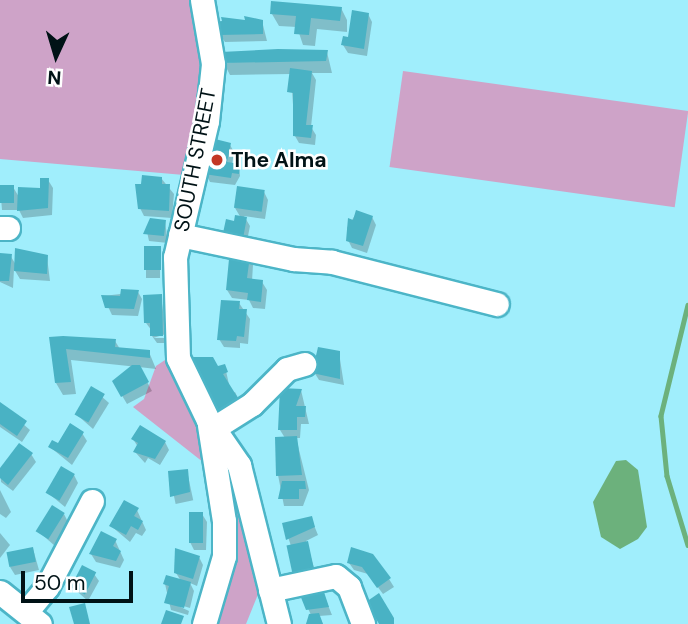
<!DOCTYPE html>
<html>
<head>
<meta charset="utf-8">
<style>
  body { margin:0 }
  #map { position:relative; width:688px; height:624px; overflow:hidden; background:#a0eefc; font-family:"DM Sans",sans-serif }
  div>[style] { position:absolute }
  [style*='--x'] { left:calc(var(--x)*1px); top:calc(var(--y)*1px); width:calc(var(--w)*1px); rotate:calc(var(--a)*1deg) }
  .green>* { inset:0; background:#cea3c8; transform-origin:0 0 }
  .water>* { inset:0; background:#6cb17c }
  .shadow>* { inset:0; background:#0003; transform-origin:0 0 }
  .stream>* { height:4.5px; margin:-2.25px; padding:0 2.25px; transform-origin:2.25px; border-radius:2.25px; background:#6cb17c }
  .building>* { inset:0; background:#49b2c4; transform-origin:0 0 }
  .roads { filter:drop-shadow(2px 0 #4cb5c7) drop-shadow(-2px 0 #4cb5c7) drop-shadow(0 2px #4cb5c7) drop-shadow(0 -2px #4cb5c7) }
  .minor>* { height:23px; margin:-11.5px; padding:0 11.5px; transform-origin:11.5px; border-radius:11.5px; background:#fff }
  .dots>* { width:19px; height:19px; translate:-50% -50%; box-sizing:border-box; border:4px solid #fff; border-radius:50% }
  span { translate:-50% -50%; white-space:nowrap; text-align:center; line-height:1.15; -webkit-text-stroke:5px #fff; paint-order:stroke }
  .street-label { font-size:21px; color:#001216 }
  .poi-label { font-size:21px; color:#001216; font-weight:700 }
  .left { translate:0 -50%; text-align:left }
  .north { position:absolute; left:21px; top:21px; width:70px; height:70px; -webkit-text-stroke:5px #fff; paint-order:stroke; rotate:184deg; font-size:19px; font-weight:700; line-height:28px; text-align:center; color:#001216 }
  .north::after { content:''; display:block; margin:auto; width:24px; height:32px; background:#001216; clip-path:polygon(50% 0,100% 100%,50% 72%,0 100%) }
  .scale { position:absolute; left:21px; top:571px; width:112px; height:32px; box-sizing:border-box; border:4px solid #001216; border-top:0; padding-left:9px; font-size:21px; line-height:24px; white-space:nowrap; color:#001216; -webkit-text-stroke:5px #fff; paint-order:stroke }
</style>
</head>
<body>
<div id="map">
  <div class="green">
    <div style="clip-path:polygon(0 0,192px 0,201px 64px,200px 101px,184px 175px,0 159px)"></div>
    <div style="left:403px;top:71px;width:288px;height:97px;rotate:8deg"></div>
    <div style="clip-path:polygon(168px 358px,197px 426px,208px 466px,133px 407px,144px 399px,156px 366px)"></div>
    <div style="clip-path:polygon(216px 444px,228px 462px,261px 587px,246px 624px,212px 624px,226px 593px,231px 555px)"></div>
  </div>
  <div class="water">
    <div style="clip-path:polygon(626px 460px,638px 470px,647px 527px,638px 539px,620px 549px,601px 537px,593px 502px,616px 461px)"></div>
  </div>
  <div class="shadow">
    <div style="clip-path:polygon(341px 8px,347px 20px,347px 32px,317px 29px,315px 46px,303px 45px,297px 27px,279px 26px,272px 14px)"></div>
    <div style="clip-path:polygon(368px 14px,372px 22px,367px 56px,348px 53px,343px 45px)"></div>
    <div style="clip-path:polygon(223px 19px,262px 21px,267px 41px,225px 42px,215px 28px,225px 23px)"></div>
    <div style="clip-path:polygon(327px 52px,332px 73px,312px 73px,316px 80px,311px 127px,316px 135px,315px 145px,299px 143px,295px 136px,291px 74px,230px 75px,224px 63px)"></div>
    <div style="clip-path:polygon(230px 145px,234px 152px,232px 165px,239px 166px,240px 176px,235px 185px,210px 182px,206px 174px)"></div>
    <div style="clip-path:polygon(161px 178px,174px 194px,172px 218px,144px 216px,140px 208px)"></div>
    <div style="clip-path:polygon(48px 180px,53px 188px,52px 215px,23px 218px,19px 210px,2px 210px,0 187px,13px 187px,19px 197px,42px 189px)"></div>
    <div style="clip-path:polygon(264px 192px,268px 200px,265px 219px,244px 216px,250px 226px,245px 251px,235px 223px,241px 218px,235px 208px)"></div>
    <div style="clip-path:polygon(357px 212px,372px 217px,376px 225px,367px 253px,352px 248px,348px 240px,347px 228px)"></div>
    <div style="clip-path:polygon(165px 221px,168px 243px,149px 241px,146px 227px)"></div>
    <div style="left:146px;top:248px;width:14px;height:30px"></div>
    <div style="clip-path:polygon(0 254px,10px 255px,16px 265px,47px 257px,50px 281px,20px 279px,14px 269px,13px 288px,0 282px)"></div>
    <div style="clip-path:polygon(249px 257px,253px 265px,252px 281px,262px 282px,267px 290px,265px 309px,253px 308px,249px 300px,232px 298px,227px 290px)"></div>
    <div style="clip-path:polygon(138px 292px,142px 299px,138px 316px,112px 315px,103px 296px)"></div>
    <div style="clip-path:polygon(161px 296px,166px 334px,153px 338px,166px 338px,167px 343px,157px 343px,152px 336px,152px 331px,146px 323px)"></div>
    <div style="clip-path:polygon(239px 303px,250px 319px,248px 344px,240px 343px,240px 348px,224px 347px,219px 339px)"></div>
    <div style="clip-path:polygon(51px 339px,115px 341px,120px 349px,149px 352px,156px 369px,139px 367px,152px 391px,127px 404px,114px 382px,138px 367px,71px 360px,76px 394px,63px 395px,56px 383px)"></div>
    <div style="clip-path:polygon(339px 353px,344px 385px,319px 380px,314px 372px)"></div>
    <div style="clip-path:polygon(195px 359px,212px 359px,218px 368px,225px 366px,231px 394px,235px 392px,246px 414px,226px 422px)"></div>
    <div style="clip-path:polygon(92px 388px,109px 403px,93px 429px,76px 414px)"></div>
    <div style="clip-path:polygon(301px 390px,309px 424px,301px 424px,300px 438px,296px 438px,309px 490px,303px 506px,284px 506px,278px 475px,285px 438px,280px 430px)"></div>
    <div style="clip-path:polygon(0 404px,30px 430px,22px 442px,0 427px)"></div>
    <div style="clip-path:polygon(82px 433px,87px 441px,72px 465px,50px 447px)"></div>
    <div style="clip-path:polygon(133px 439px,165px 442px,169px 450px,160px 465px,148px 458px,145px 463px,135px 452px,138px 447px)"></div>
    <div style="clip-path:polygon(31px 454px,36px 462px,13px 491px,1px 482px,0 470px)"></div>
    <div style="left:187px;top:471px;width:30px;height:18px;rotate:78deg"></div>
    <div style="clip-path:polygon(74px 475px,78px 483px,65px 507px,48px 493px)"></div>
    <div style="clip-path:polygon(0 490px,11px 512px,6px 518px,0 514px)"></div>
    <div style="clip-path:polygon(137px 510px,146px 530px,142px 536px,136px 533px,130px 542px,111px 526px)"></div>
    <div style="clip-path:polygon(64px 514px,68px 522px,55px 546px,39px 532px)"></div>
    <div style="clip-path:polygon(202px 514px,207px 522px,206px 550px,194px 550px,190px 542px)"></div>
    <div style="clip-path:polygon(311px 518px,318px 535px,306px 541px,318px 581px,291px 546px,284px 525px)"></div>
    <div style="clip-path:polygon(0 533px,10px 545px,0 558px)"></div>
    <div style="clip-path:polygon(115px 540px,124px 560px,120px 568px,96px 562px,91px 554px)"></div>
    <div style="clip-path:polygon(33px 549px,39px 570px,15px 575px,10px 567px)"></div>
    <div style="clip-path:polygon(352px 549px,389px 579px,394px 587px,383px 594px,368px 574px,354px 570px,349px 563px)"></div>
    <div style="clip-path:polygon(199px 557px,203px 565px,197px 586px,190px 583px,194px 591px,190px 608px,170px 602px,189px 611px,188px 615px,171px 610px,165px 584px,181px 581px,176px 573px)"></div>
    <div style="clip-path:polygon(94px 574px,99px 581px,88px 601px,72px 587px)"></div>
    <div style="clip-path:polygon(321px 588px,332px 615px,319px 616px,323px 624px,306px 624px,311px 615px,300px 591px)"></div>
  </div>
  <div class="stream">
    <div style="--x:688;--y:305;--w:114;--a:103.7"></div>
    <div style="--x:661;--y:416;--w:60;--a:84.3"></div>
    <div style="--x:667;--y:476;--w:72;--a:73.1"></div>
  </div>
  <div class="building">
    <div style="clip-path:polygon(271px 1px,342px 7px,340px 21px,311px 18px,309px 35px,294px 34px,296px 16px,270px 14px)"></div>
    <div style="clip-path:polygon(352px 10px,369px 13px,364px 49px,341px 45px,343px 36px,348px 37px)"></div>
    <div style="clip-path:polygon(244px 16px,263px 20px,263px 34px,219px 35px,219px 28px,213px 29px,213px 22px,222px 21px,221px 17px,245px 20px)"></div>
    <div style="clip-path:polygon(278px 49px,328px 50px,326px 61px,222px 63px,221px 52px)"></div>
    <div style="clip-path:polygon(290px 68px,312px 71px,306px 125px,313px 125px,311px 138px,293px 136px,293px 93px,287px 92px)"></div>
    <div style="clip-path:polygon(211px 138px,231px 143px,227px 162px,240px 164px,239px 174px,232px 173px,231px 178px,204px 174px)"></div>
    <div style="clip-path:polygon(142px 175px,162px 177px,162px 184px,170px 184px,169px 211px,138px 209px,135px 184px,141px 184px)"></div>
    <div style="clip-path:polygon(40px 178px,49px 178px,48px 208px,17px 211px,18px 187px,40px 188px)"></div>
    <div style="left:0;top:185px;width:14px;height:18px"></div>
    <div style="left:237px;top:186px;width:28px;height:22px;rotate:8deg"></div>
    <div style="clip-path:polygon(356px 210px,373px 216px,363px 246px,346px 241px,348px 218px,353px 220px)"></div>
    <div style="clip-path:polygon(235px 215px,247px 217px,242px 244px,223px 233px,226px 219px,234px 221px)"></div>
    <div style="clip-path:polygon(150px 218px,166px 220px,164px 236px,143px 234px)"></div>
    <div style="left:144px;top:246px;width:17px;height:24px"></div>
    <div style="clip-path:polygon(15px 248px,48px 255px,47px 274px,14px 271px)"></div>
    <div style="clip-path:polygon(0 253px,12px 254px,9px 281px,0 281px)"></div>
    <div style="clip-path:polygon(237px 254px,250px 256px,247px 278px,263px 280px,261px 302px,247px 300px,248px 293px,226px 290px,229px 259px,236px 260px)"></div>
    <div style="clip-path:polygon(121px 289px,139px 290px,134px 309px,105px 308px,101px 295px,120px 296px)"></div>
    <div style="clip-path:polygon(162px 294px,163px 336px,150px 336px,150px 323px,144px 323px,143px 295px)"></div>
    <div style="clip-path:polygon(221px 300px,240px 301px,239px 309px,247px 309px,244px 337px,237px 336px,236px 341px,217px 340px)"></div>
    <div style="clip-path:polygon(63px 336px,116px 339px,115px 347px,150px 350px,150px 358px,66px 349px,71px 382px,55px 383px,49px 337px)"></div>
    <div style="clip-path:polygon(318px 347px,340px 351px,340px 379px,312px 373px)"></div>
    <div style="clip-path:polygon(192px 357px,213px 357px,218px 366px,225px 364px,228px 372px,223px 374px,243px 406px,220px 415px)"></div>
    <div style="clip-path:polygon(132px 365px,140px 365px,149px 382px,121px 397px,112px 381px)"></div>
    <div style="left:91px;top:386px;width:16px;height:33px;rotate:30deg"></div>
    <div style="clip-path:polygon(280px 388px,302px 389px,296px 406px,306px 406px,305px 417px,297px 417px,297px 430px,278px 430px)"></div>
    <div style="clip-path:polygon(0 402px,27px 421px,17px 436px,0 424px)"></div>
    <div style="clip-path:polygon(70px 423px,84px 432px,68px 458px,48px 447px,52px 440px,58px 443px)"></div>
    <div style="clip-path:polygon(140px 425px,166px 441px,155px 459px,133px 452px,138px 443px,131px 439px)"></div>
    <div style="clip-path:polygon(297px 436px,302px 475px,276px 476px,275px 437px)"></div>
    <div style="clip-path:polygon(19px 443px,33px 453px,8px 485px,0 478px,0 468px)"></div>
    <div style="left:61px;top:466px;width:16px;height:31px;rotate:30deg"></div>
    <div style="clip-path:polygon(188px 469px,190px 492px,170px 497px,168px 471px)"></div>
    <div style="clip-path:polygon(282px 481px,305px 481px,306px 489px,299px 489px,299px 499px,278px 499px)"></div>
    <div style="clip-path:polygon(124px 500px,139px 508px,134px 516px,143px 521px,138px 530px,131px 526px,126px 535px,109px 526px)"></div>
    <div style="left:52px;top:505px;width:15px;height:31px;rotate:32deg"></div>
    <div style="left:189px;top:512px;width:14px;height:31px"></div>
    <div style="clip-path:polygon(312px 516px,315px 527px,286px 540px,282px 523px)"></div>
    <div style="clip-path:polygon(101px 531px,117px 539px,113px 546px,121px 551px,116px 561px,89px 554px)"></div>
    <div style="left:308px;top:541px;width:34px;height:22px;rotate:78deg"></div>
    <div style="left:33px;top:547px;width:15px;height:27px;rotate:79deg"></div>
    <div style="clip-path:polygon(351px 547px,373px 554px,391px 578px,377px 588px,362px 567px,347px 563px)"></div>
    <div style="clip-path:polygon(175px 548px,200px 556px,193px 579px,174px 573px)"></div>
    <div style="left:82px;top:565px;width:16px;height:25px;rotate:27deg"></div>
    <div style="clip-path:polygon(166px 575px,191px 582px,184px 608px,164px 603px,169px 586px,163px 584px)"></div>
    <div style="clip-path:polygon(322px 586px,329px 607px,306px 610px,298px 590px)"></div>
    <div style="clip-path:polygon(379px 593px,394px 618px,394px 624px,379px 624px,366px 602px)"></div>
    <div style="clip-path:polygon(85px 603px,90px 624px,74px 624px,69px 607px)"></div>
    <div style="clip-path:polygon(166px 610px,184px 616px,181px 624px,161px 624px)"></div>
    <div style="clip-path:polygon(319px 613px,323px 624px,306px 624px,309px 614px)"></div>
  </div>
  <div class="roads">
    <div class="minor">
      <div style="--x:202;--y:0;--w:65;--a:80.2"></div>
      <div style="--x:213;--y:64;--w:57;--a:96"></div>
      <div style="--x:207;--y:121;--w:140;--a:103.2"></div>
      <div style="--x:175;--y:257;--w:101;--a:88.3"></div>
      <div style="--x:178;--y:358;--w:69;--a:64.2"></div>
      <div style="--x:208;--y:420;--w:55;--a:55.4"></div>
      <div style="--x:239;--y:465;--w:164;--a:75.9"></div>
      <div style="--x:0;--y:228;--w:8;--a:0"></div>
      <div style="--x:180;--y:235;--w:116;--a:12"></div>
      <div style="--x:293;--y:259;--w:39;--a:4"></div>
      <div style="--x:332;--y:262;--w:170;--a:14.3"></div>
      <div style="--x:214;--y:428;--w:45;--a:-32.3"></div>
      <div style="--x:252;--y:404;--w:49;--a:-45"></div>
      <div style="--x:287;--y:369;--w:18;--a:-16"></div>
      <div style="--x:270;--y:590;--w:67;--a:-12"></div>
      <div style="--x:336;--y:576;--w:17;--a:40"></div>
      <div style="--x:349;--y:587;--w:40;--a:69"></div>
      <div style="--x:0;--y:592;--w:51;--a:38.7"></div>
      <div style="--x:26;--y:612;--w:33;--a:-50"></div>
      <div style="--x:47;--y:587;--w:97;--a:-62.4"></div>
      <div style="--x:204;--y:624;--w:71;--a:-73.6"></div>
      <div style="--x:224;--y:556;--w:35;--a:-90"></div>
      <div style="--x:224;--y:521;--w:97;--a:-98.9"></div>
    </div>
  </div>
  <div class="dots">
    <div style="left:217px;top:160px;background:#c33725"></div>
  </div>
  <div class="street-label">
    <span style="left:195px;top:160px;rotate:-79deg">SOUTH STREET</span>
  </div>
  <div class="poi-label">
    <span class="left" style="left:231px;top:160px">The Alma</span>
  </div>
  <div class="north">N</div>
  <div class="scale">50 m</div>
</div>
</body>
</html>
